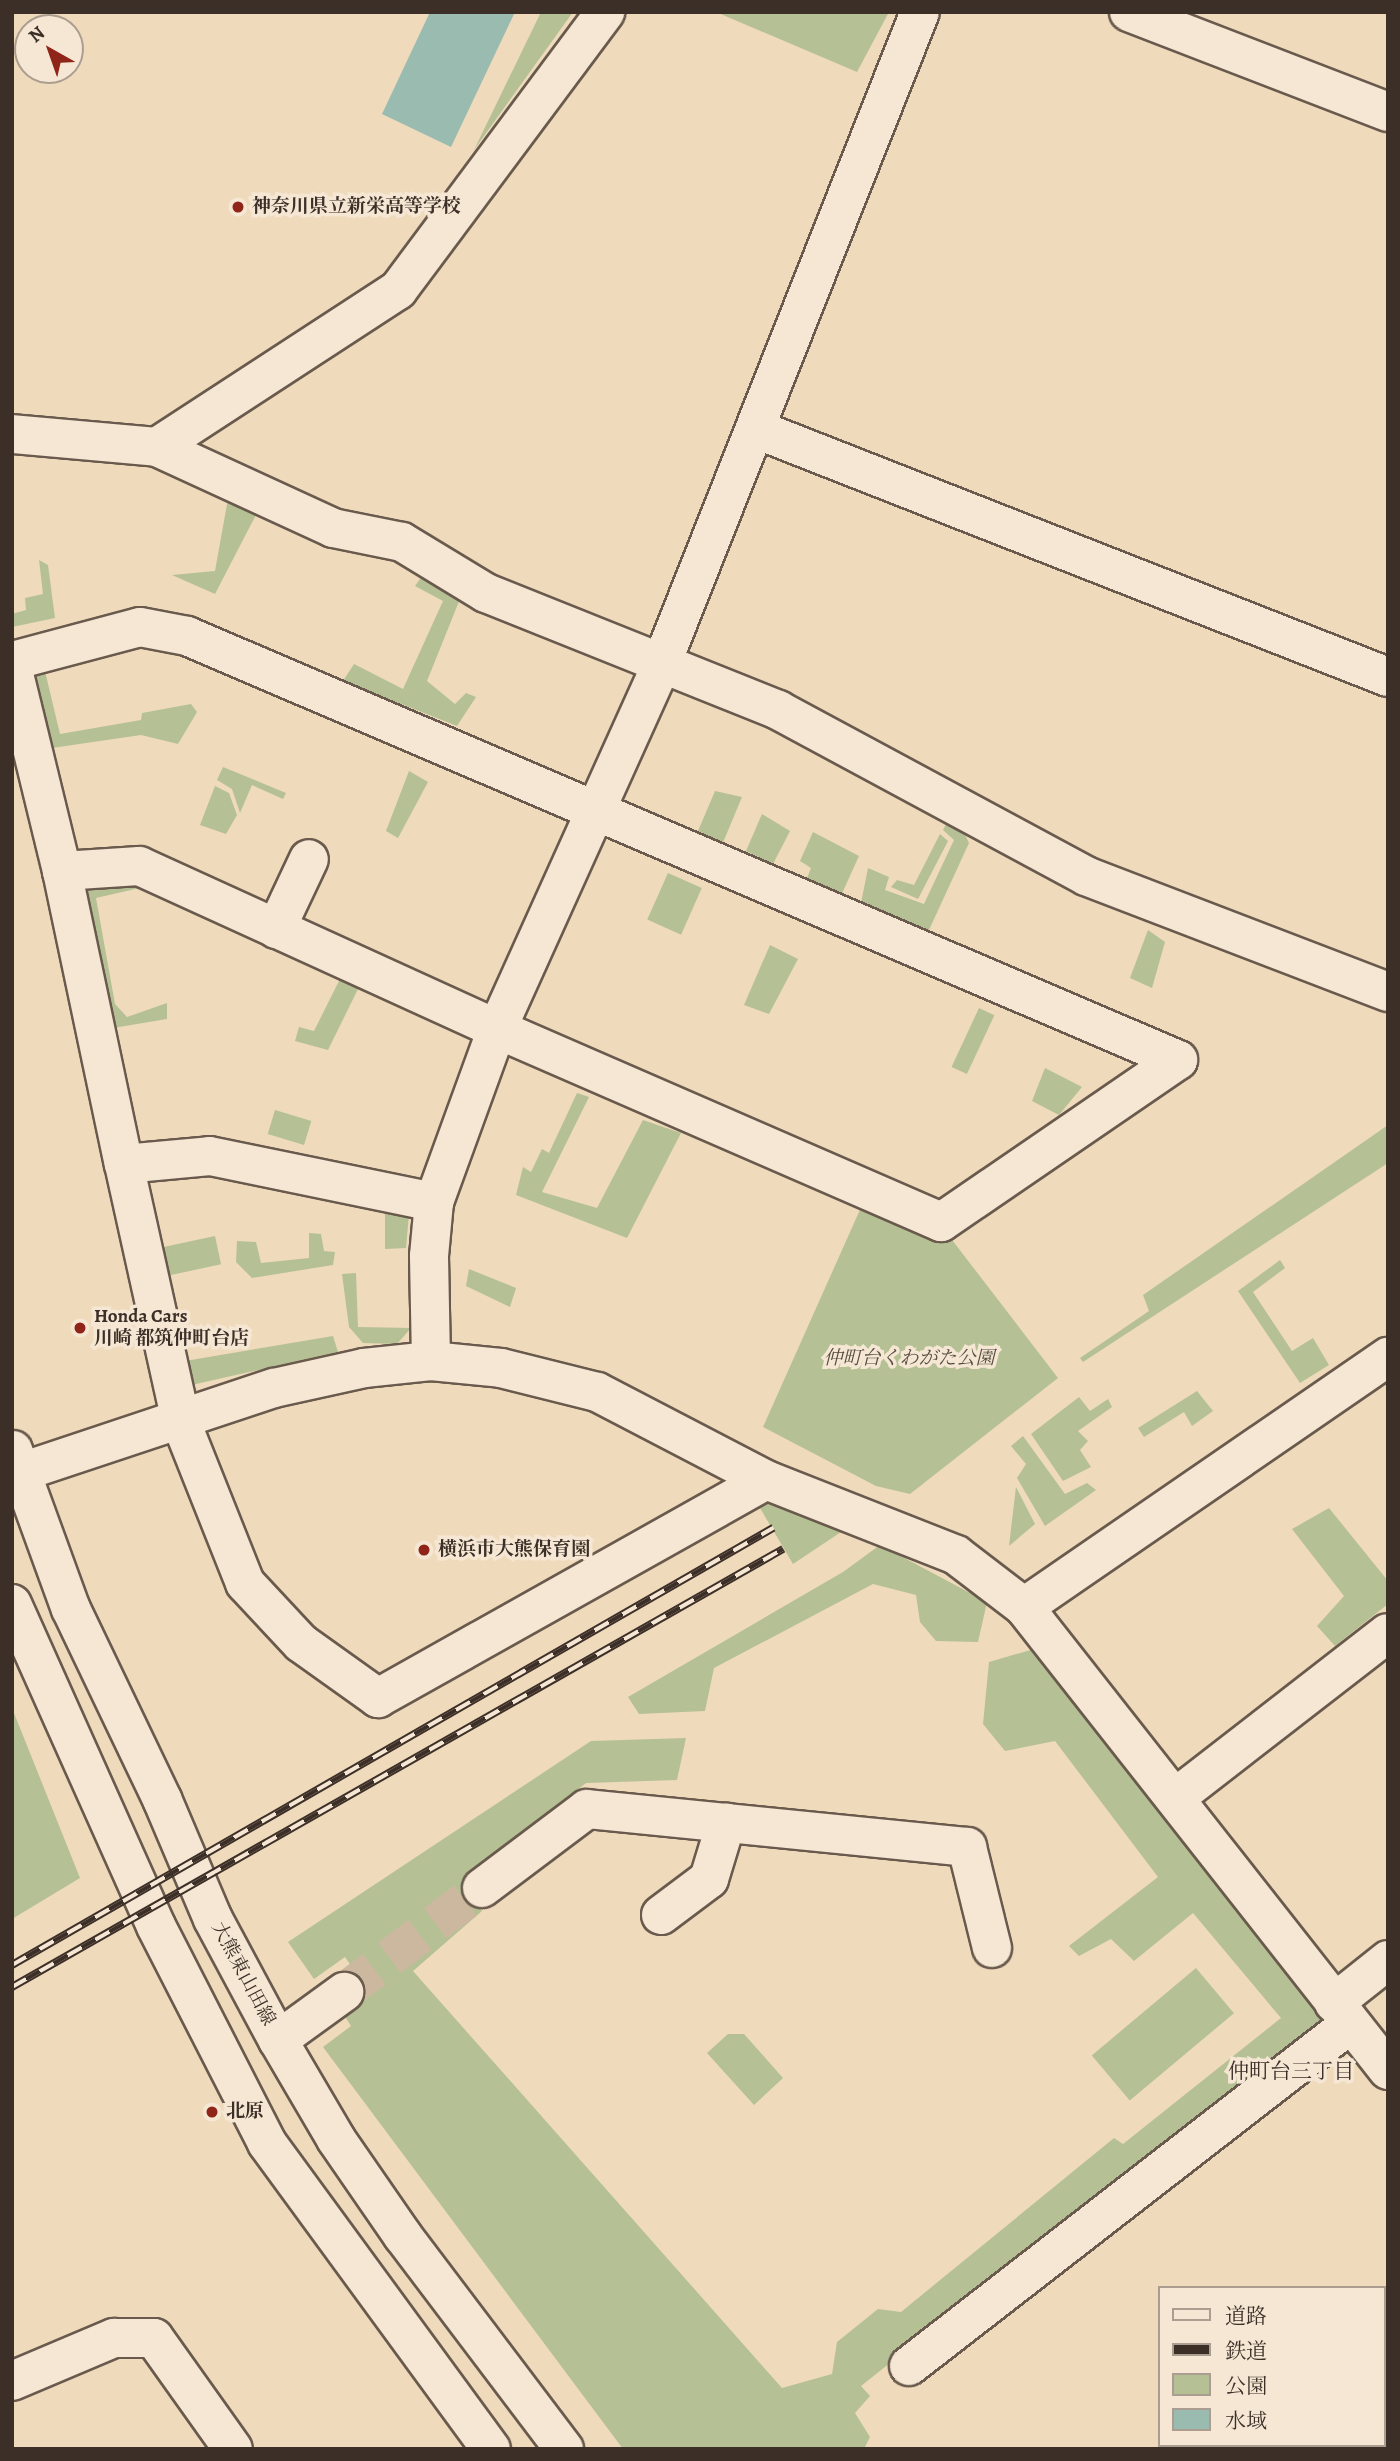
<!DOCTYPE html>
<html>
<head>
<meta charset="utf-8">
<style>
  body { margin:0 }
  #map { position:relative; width:1400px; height:2461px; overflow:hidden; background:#efdabc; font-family:Alegreya,"Noto Serif JP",serif }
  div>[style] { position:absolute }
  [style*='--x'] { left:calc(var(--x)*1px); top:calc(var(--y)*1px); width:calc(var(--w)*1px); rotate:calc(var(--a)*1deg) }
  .green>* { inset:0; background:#b5c194; transform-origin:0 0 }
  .water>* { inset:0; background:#9abbaf }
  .minor-tunnel>* { height:38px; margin-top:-19px; transform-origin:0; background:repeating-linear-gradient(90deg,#cbb89e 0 38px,transparent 0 57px) }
  .roads { filter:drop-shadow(2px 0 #695a4d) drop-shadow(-2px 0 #695a4d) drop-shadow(0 2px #695a4d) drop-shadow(0 -2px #695a4d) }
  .minor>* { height:38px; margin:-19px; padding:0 19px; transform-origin:19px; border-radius:19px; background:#f5e7d3 }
  .rail>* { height:8px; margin-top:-4px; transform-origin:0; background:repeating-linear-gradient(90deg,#f5e7d3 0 16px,#3c2f28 0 32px); box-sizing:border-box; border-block:2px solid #3c2f28 }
  .dots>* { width:19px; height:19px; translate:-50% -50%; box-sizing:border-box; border:4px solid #f5e7d3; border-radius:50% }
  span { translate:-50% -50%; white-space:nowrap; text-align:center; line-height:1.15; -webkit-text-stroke:7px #f5e7d3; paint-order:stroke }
  .poi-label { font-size:19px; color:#3c2f28; font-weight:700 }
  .left { translate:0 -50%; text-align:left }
  .park-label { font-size:19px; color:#544c3e; font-style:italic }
  .street-label { font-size:19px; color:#3c2f28 }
  .neighbourhood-label { font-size:21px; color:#3c2f28 }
  .frame { position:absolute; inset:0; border:14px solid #3c2f28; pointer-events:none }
  .legend { position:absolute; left:1158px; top:2286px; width:228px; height:161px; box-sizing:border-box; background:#f5e7d3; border:2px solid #ab9d8f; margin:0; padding:9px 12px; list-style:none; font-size:21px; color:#3c2f28 }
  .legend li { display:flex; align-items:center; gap:14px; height:35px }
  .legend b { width:35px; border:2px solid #ab9d8f }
  .north { position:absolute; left:14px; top:14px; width:70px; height:70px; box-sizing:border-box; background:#f5e7d3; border:2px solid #ab9d8f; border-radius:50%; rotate:320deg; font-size:19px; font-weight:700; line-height:28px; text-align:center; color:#3c2f28 }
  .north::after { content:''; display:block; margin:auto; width:24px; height:32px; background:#8f2418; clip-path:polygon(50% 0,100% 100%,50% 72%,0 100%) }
</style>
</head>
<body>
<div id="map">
  <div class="green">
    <div style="clip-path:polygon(541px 12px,573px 12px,474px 150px)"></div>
    <div style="clip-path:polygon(716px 12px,889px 12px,857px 72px)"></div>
    <div style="clip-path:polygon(229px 493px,260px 507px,215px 594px,172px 575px,215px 571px)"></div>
    <div style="clip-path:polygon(39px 560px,48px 565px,55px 618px,12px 627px,12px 614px,26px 610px,25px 598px,43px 594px)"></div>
    <div style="clip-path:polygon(425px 572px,462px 594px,427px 681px,455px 704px,466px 693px,476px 697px,457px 726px,343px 681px,354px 664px,403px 689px,443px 601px,415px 586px)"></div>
    <div style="clip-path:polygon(143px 638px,144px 647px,44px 667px,60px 734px,141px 720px,142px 713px,191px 704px,197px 712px,178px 744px,141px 735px,52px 748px,31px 662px)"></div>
    <div style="clip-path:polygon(223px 767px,286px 793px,283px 799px,252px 785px,240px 813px,232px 789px,217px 780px)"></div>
    <div style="clip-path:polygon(409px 771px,428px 782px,398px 838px,386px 831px)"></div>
    <div style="clip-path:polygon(215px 786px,229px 793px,237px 815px,226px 834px,200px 825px)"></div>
    <div style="clip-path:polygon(715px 791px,742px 797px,722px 845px,698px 831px)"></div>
    <div style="clip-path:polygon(762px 814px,790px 831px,773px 864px,746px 851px)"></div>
    <div style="clip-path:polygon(947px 822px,962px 828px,969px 843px,929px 930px,861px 903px,868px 868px,889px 877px,885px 890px,924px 904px,954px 840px,943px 830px)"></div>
    <div style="clip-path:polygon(813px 832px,859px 856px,839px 900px,805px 883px,811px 868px,800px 861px)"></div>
    <div style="clip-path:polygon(940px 834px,948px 841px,918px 899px,891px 887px,897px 880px,914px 885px)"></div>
    <div style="left:668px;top:873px;width:37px;height:51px;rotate:24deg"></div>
    <div style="clip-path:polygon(125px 874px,144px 887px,96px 898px,115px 1004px,127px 1017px,167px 1003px,167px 1019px,113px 1028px,81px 898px,95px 882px)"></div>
    <div style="clip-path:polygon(1148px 930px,1165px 942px,1152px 988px,1130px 978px)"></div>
    <div style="clip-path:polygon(770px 945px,798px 959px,769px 1014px,744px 1005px)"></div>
    <div style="clip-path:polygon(341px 977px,360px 985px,328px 1050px,295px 1041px,299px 1027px,314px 1031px)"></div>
    <div style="left:979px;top:1008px;width:17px;height:65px;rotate:25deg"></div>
    <div style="clip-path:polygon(1045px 1068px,1082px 1087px,1059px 1115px,1032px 1101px)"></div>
    <div style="clip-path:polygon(577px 1093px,589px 1097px,542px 1192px,597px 1208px,643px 1120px,681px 1133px,627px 1238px,516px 1195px,523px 1167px,531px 1172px,542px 1149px,549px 1153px)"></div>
    <div style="left:275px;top:1110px;width:38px;height:25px;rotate:17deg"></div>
    <div style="clip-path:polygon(1388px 1125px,1388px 1163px,1083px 1362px,1080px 1358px,1149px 1311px,1143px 1295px)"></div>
    <div style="clip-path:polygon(863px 1203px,946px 1232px,1058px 1378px,910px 1494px,876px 1486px,763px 1427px)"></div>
    <div style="clip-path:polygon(385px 1206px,409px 1214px,406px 1248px,385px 1249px)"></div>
    <div style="clip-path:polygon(309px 1233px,321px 1234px,324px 1251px,335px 1252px,333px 1265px,252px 1278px,236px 1262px,237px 1241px,256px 1242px,261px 1263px,309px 1258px)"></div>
    <div style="left:215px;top:1236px;width:29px;height:55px;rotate:78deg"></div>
    <div style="clip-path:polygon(1280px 1260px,1285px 1268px,1253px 1292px,1292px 1351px,1313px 1338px,1329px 1365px,1300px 1383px,1238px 1291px)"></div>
    <div style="clip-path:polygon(469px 1269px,516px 1288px,510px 1307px,466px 1286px)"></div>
    <div style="clip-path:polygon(356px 1273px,358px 1327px,411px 1328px,397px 1344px,363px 1343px,349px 1327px,342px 1274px)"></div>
    <div style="clip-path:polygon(333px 1336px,338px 1352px,187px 1386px,179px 1362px)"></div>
    <div style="clip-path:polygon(1197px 1391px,1213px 1411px,1192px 1426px,1184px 1412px,1144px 1437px,1138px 1428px)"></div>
    <div style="clip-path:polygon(1079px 1397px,1090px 1411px,1108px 1399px,1112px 1407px,1078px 1431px,1088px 1441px,1080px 1450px,1091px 1467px,1063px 1481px,1031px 1434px)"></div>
    <div style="clip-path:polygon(1023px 1436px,1065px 1494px,1087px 1483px,1096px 1490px,1045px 1526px,1017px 1478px,1026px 1464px,1011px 1446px)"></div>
    <div style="clip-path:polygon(1016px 1487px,1035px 1524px,1009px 1546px)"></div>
    <div style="clip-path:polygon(777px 1499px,841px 1532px,793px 1564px,760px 1508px)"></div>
    <div style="clip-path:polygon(1329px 1508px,1388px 1581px,1388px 1604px,1335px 1646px,1317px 1626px,1344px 1596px,1292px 1529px)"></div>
    <div style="clip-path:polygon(880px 1545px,987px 1602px,978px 1642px,936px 1641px,920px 1622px,916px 1595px,873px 1584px,714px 1668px,705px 1711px,639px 1714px,628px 1697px,843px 1572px)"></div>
    <div style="clip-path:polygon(1034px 1649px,1323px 2018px,861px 2386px,870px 2396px,855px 2413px,870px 2437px,864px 2449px,623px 2449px,323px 2047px,351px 2026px,344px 2015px,370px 1993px,345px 1957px,314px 1979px,288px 1942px,591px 1741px,686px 1738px,677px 1780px,586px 1783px,461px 1881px,482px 1911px,413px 1971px,782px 2388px,832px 2374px,837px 2342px,878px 2309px,901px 2312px,1114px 2138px,1123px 2144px,1281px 2018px,1193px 1913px,1134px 1961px,1111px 1939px,1079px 1956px,1069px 1946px,1158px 1877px,1055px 1741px,1005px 1751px,983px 1724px,989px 1662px)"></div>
    <div style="clip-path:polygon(12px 1708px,80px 1878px,12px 1919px)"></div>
    <div style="left:1196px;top:1968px;width:59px;height:136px;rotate:50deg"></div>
    <div style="clip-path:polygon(728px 2034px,744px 2034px,783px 2078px,754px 2105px,707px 2053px)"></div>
  </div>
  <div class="water">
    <div style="clip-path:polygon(430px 12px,515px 12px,451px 147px,382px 114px)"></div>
  </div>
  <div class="minor-tunnel">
    <div style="--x:344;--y:1992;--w:173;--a:-37"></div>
  </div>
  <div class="roads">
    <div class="minor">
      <div style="--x:1129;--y:12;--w:278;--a:21.1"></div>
      <div style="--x:756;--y:429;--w:679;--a:21.43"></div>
      <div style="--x:12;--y:434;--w:146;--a:5.1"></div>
      <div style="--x:157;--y:447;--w:194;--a:24.7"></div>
      <div style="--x:333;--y:528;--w:70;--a:11.5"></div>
      <div style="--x:402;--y:542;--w:98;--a:31.3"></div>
      <div style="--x:486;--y:593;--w:315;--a:21.8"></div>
      <div style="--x:778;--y:710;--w:350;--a:28.3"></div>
      <div style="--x:1086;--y:876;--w:324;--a:21"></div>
      <div style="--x:157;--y:447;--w:288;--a:-33.1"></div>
      <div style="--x:398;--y:290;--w:347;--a:-53.3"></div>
      <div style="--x:12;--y:661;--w:132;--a:-14.9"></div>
      <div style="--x:140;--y:627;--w:48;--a:10.8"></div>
      <div style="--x:187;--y:636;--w:1078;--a:23.16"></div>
      <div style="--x:1178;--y:1060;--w:287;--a:145.6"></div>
      <div style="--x:941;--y:1222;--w:484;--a:-156.5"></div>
      <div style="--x:497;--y:1029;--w:393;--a:-155.5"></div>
      <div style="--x:139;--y:866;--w:77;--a:176.3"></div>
      <div style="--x:62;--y:871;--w:211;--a:-103.7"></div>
      <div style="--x:62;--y:871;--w:299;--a:78.1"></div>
      <div style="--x:124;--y:1164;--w:86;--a:-5.3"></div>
      <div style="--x:210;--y:1156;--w:229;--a:11.6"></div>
      <div style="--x:276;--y:929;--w:77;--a:-64.8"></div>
      <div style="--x:124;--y:1164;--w:264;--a:77.5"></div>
      <div style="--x:181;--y:1422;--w:173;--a:68.3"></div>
      <div style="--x:245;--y:1583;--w:82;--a:47"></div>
      <div style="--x:301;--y:1643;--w:95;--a:35.5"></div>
      <div style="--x:378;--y:1698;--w:445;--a:-29.3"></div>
      <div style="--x:431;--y:1361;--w:105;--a:-91.1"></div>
      <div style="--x:429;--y:1256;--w:54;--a:-84.7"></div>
      <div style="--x:434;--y:1202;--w:184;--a:-70"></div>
      <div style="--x:497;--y:1029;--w:399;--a:-65.7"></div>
      <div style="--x:661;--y:665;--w:702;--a:-68.37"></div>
      <div style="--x:13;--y:1450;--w:169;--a:70"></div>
      <div style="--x:71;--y:1609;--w:211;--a:64.4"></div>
      <div style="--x:162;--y:1799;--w:130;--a:67"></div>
      <div style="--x:213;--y:1919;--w:137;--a:61.8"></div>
      <div style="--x:278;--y:2040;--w:115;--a:59.6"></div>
      <div style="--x:336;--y:2139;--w:118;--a:55.4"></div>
      <div style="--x:403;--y:2236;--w:267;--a:52.9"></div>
      <div style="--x:12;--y:1475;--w:276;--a:-18.4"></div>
      <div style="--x:274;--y:1388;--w:92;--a:-12.5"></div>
      <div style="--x:364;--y:1368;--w:67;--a:-6"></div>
      <div style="--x:431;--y:1361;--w:70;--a:5.7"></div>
      <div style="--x:501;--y:1368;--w:99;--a:14"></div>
      <div style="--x:597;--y:1392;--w:191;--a:27.5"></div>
      <div style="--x:766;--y:1480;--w:204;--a:21.5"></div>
      <div style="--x:956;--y:1555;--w:86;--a:37.4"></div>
      <div style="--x:1024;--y:1607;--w:589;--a:51.83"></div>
      <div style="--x:12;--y:1604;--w:353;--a:65.9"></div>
      <div style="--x:156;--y:1926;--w:244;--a:62.9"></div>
      <div style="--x:267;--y:2143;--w:379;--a:53.8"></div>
      <div style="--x:1024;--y:1607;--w:442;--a:-34.5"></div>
      <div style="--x:1175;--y:1798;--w:269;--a:-37.8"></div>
      <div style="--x:482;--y:1888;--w:131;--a:-37"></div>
      <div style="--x:587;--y:1809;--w:382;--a:5.7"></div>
      <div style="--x:967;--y:1847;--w:104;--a:76.1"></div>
      <div style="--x:661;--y:1915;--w:60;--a:-36.9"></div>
      <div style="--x:709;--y:1879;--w:59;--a:-73.1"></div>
      <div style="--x:1334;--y:2003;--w:69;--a:-38.5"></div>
      <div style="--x:278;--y:2040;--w:82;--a:-36"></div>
      <div style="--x:909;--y:2366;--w:558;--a:-37.79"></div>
      <div style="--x:12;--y:2381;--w:111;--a:-22.9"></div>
      <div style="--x:114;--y:2338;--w:40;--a:0"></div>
      <div style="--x:154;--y:2338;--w:136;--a:54.6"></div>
    </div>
  </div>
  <div class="rail">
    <div style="--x:12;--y:1965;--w:878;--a:-29.87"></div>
    <div style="--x:12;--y:1987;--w:887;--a:-29.6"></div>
  </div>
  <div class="dots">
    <div style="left:238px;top:207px;background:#8f2418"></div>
    <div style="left:80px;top:1328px;background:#8f2418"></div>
    <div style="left:424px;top:1550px;background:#8f2418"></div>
    <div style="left:212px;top:2112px;background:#8f2418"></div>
  </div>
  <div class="poi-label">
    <span class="left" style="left:252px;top:207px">神奈川県立新栄高等学校</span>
    <span class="left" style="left:94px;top:1328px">Honda Cars<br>川崎 都筑仲町台店</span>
    <span class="left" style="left:438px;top:1550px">横浜市大熊保育園</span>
    <span class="left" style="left:226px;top:2112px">北原</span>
  </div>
  <div class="park-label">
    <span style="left:909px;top:1359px">仲町台くわがた公園</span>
  </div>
  <div class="street-label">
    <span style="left:243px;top:1974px;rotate:62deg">大熊東山田線</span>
  </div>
  <div class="neighbourhood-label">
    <span style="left:1291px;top:2071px">仲町台三丁目</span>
  </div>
  <div class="frame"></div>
  <ul class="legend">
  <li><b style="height:9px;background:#f5e7d3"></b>道路</li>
  <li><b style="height:9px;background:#3c2f28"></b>鉄道</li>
  <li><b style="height:19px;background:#b5c194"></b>公園</li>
  <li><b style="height:19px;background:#9abbaf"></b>水域</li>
  </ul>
  <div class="north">N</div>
</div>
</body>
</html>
